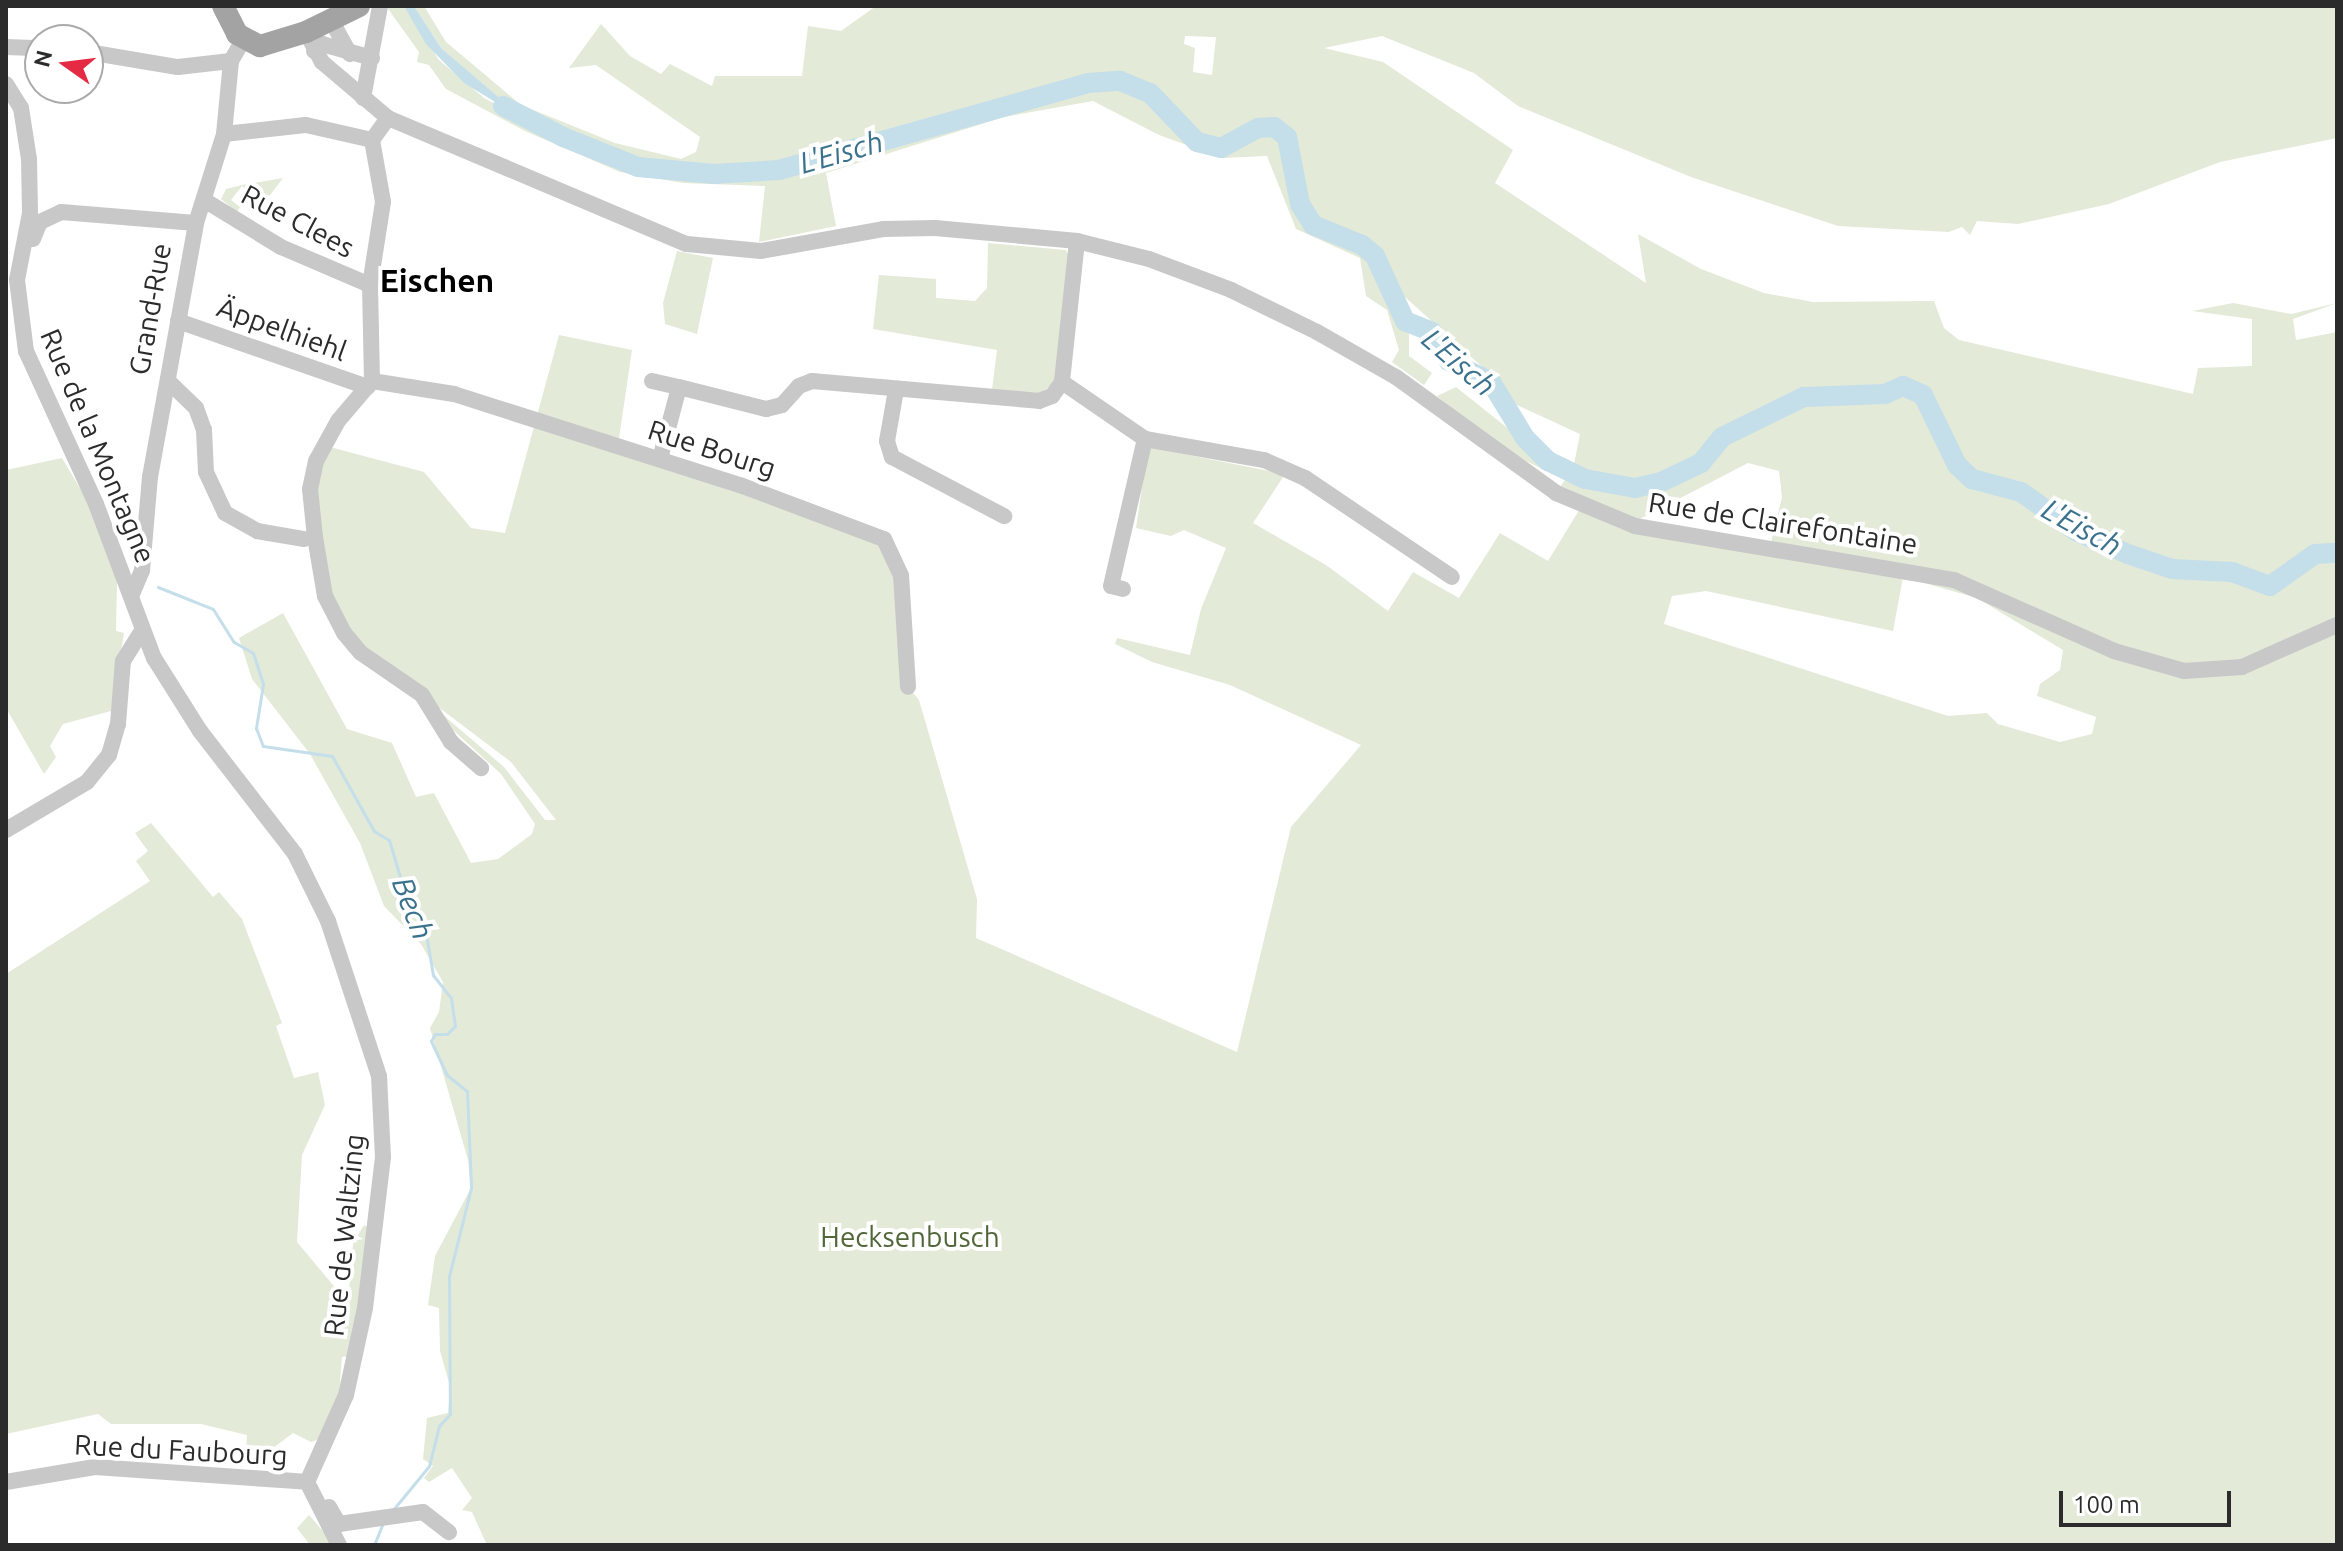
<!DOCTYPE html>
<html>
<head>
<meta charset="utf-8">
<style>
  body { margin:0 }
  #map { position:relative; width:2343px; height:1551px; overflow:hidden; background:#fff; font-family:Ubuntu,sans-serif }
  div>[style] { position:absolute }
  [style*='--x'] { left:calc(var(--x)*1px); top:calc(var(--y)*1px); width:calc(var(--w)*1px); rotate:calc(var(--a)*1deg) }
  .green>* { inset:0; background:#e3ead8 }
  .water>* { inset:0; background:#c4deea }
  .stream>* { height:3px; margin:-1.5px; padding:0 1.5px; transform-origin:1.5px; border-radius:1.5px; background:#c4deea }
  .river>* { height:20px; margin:-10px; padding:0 10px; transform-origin:10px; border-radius:10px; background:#c4deea }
  .minor>* { height:16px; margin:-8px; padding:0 8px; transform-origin:8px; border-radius:8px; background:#c8c8c8 }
  .major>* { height:22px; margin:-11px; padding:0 11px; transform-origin:11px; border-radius:11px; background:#a3a3a3 }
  span { translate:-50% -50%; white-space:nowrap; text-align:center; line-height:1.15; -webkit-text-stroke:8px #fff; paint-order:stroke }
  .street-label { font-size:28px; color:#2b2b2b }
  .park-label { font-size:28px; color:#516639 }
  .water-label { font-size:30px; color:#3a728d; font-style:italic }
  .quarter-label { font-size:32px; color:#000; font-weight:700 }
  .frame { position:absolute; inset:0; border:8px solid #2b2b2b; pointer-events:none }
  .north { position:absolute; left:24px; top:24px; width:80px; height:80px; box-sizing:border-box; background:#fff; border:2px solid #aaa; border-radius:50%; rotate:284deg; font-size:22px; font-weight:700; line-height:32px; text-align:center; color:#2b2b2b }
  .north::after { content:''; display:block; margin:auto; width:28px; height:36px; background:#e52b44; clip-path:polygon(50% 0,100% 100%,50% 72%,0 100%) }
  .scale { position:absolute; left:2059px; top:1491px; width:172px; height:36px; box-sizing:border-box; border:4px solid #2b2b2b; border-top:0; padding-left:10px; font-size:24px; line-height:28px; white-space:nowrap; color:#2b2b2b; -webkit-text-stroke:6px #fff; paint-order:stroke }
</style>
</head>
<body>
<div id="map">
  <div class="green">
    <div style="clip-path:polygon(evenodd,386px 6px,404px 6px,439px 60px,484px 98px,519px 117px,441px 48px,414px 6px,424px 6px,446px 42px,521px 105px,615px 143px,681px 159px,696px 152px,700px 137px,596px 65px,569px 68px,601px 24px,630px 56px,661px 74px,670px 64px,712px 86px,715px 76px,802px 76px,808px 26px,841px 31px,876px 6px,2337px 6px,2337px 138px,2220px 162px,2109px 204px,2018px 224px,1977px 221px,1970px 235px,1962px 227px,1949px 232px,1838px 226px,1691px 177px,1518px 106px,1474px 73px,1382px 36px,1324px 48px,1383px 62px,1513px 150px,1495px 183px,1646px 283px,1638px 234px,1701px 269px,1764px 293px,1813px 302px,1934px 301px,1944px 328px,1959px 340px,2193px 394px,2198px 368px,2252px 366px,2252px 319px,2192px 311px,2233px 303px,2291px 314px,2337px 303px,2293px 319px,2296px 340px,2337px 332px,2337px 1545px,487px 1545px,472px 1512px,462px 1510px,472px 1498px,452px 1468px,429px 1482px,424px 1478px,433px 1466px,423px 1459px,427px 1418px,448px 1413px,450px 1386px,440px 1351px,439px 1308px,428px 1305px,435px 1256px,471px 1188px,468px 1160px,430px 1028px,439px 1012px,443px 982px,421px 944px,384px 906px,360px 843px,310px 754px,252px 679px,239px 638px,283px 613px,347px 729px,392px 743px,416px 797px,434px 793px,471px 863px,498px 859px,532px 834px,535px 824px,501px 774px,439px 717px,442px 714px,504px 767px,545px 820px,556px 820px,511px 762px,388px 669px,348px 630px,330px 595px,316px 502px,318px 477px,330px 447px,424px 472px,471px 528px,505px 533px,559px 335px,632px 350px,618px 445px,841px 522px,896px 557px,908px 687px,919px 700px,977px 899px,976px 938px,1237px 1052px,1291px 827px,1361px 745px,1230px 685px,1152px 662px,1115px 644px,1117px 638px,1190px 655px,1201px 609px,1226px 548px,1184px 530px,1171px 536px,1136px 528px,1148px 447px,1285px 474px,1253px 523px,1326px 565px,1388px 611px,1413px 572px,1459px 598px,1500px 533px,1548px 561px,1581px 507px,1556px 493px,1565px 480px,1495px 446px,1437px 396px,1456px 387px,1574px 481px,1581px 470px,1574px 464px,1580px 434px,1508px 401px,1499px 382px,1405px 297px,1401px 321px,1409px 329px,1409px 356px,1432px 373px,1424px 385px,1392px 362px,1399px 350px,1387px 310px,1366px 296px,1360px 258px,1296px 229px,1267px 156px,1223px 158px,1159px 135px,1093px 101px,1004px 117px,826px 173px,836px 226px,759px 242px,765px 186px,683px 183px,620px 172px,525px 131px,446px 89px,429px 65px,417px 62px,419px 52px,386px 6px,1185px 36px,1216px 37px,1212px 75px,1193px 72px,1195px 48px,1184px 44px,1185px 36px,386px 6px,1748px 463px,1779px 471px,1782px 497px,1771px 543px,1638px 520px,1748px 463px,386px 6px,1903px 577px,1977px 598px,2063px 650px,2060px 670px,2040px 684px,2037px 696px,2096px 717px,2092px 734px,2060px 742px,1998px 724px,1987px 713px,1948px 716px,1664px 624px,1672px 596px,1706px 591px,1893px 631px,1903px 577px)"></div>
    <div style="clip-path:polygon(283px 178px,265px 202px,242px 186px,231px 200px,240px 207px,237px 212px,221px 199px,226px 189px,242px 185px)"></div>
    <div style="clip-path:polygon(988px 243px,1066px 250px,1070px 258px,1056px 380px,1040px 395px,992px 390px,997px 350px,873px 329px,879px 275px,936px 279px,936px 298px,975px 301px,987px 288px)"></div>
    <div style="clip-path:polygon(677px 251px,713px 258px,697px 334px,665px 324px,663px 303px)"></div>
    <div style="clip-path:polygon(62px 458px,91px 507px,117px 581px,116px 631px,124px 633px,111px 711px,63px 724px,50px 746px,56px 757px,44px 774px,6px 708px,6px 470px)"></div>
    <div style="clip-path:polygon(151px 823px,213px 897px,219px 892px,242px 919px,282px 1023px,276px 1026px,294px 1078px,318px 1072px,325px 1105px,302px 1155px,297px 1242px,338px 1291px,349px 1292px,353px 1244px,364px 1225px,371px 1228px,351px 1356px,342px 1357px,339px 1395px,323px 1438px,311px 1442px,293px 1433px,273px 1448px,272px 1457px,246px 1457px,247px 1435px,201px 1424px,111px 1424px,98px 1414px,6px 1434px,6px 974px,150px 881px,136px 861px,148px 851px,135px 833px)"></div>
    <div style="clip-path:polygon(309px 1515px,335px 1545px,310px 1545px,297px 1528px)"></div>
  </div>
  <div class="water">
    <div style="clip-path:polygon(404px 6px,414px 6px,441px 48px,525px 120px,464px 83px,426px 44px)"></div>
  </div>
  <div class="stream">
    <div style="--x:158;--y:587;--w:59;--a:21.8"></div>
    <div style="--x:213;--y:609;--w:39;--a:58"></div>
    <div style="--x:234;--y:642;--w:22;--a:30"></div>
    <div style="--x:253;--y:653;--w:33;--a:72"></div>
    <div style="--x:263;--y:684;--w:45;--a:99"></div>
    <div style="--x:256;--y:728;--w:19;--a:69"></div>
    <div style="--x:263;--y:746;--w:70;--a:8.2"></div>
    <div style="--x:332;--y:756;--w:86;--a:60.8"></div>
    <div style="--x:374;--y:831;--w:17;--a:31"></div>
    <div style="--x:389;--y:840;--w:59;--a:73.4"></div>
    <div style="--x:406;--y:897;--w:31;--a:54"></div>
    <div style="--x:424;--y:922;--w:54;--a:80.4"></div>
    <div style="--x:433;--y:975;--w:29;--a:52"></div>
    <div style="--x:451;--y:998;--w:28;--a:82"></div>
    <div style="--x:455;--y:1026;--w:11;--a:135"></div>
    <div style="--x:447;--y:1034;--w:12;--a:180"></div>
    <div style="--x:435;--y:1034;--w:8;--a:120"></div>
    <div style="--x:431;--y:1041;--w:38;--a:65"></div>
    <div style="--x:447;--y:1075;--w:26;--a:39"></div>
    <div style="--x:467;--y:1091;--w:97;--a:87.6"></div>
    <div style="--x:471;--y:1188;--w:91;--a:104"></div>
    <div style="--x:449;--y:1276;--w:138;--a:89.6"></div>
    <div style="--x:450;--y:1414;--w:16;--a:133"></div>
    <div style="--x:439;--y:1426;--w:41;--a:104"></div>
    <div style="--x:429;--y:1466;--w:58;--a:129.4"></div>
    <div style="--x:374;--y:1545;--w:24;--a:-68"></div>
  </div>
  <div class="river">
    <div style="--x:503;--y:106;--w:68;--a:27.3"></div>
    <div style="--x:563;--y:137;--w:81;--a:21.8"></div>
    <div style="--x:638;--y:167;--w:76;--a:5.3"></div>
    <div style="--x:714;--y:174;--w:65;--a:-3.5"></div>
    <div style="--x:779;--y:170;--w:321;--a:-15.7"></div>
    <div style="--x:1088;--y:83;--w:32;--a:-4"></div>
    <div style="--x:1120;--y:81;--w:32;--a:22"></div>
    <div style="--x:1150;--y:93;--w:68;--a:46.2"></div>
    <div style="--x:1197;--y:142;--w:25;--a:14"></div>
    <div style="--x:1221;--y:148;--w:42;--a:-28.4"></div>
    <div style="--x:1258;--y:128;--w:16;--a:-4"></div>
    <div style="--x:1274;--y:127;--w:16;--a:38"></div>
    <div style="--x:1287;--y:137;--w:68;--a:79"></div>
    <div style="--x:1300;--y:204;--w:25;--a:58"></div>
    <div style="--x:1313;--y:225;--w:53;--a:22.2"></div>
    <div style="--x:1362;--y:245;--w:17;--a:40"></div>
    <div style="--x:1375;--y:256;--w:72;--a:65.2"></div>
    <div style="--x:1405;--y:321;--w:29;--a:22"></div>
    <div style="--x:1432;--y:332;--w:34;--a:60"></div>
    <div style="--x:1449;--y:361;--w:47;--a:26.6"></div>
    <div style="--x:1491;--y:382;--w:66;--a:58.7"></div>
    <div style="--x:1525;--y:438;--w:33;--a:45"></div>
    <div style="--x:1548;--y:461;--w:41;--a:25.9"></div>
    <div style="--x:1585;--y:479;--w:51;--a:10.2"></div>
    <div style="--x:1635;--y:488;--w:27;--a:-13"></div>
    <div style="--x:1661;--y:482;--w:44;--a:-25.4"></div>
    <div style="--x:1701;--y:463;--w:33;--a:-51"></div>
    <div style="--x:1722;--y:437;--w:91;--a:-26"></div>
    <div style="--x:1804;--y:397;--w:81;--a:-2.1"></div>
    <div style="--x:1885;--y:394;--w:20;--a:-24"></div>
    <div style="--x:1903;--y:386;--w:22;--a:24"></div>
    <div style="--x:1923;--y:395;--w:78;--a:64.1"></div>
    <div style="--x:1957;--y:465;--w:21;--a:43"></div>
    <div style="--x:1972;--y:479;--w:51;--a:14.9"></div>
    <div style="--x:2021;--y:492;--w:67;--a:35.3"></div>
    <div style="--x:2076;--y:531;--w:57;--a:23.9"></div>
    <div style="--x:2128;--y:554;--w:46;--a:18.8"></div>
    <div style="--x:2172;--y:569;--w:60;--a:2.9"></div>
    <div style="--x:2232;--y:572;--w:40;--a:20.2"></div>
    <div style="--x:2270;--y:586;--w:55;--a:-35.4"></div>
    <div style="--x:2315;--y:554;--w:22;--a:-3"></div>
  </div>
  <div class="minor">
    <div style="--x:331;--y:20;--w:39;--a:61"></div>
    <div style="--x:306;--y:32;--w:34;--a:62"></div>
    <div style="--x:322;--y:62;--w:87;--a:40.3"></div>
    <div style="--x:388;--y:118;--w:324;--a:22.9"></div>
    <div style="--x:687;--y:244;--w:74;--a:5.4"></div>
    <div style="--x:761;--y:251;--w:124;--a:-10.2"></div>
    <div style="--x:883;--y:229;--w:52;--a:-1.1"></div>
    <div style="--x:935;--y:228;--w:143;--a:5.2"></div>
    <div style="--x:1077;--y:241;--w:74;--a:14"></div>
    <div style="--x:1149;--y:259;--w:88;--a:20.7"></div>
    <div style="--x:1231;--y:290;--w:96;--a:26"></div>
    <div style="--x:1317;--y:332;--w:91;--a:29.7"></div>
    <div style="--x:1396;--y:377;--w:198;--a:35.9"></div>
    <div style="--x:1556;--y:493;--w:86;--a:22.7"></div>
    <div style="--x:1635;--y:526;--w:324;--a:9.6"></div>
    <div style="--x:1954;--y:580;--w:175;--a:23.9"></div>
    <div style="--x:2114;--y:651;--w:73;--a:15.9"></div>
    <div style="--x:2184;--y:671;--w:58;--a:-3.9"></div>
    <div style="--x:2242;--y:667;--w:104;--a:-23.9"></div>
    <div style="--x:6;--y:47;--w:34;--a:2"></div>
    <div style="--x:314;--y:51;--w:11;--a:-41"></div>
    <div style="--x:322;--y:44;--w:52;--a:15.6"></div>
    <div style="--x:88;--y:52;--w:91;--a:9.5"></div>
    <div style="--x:178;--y:67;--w:53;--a:-6.5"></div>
    <div style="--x:6;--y:84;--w:28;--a:58"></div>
    <div style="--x:21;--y:108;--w:52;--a:81.1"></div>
    <div style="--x:29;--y:159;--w:54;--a:88.9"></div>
    <div style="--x:30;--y:213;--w:68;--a:101"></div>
    <div style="--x:17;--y:280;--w:72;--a:82.8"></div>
    <div style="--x:26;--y:351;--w:168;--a:65.4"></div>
    <div style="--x:96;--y:504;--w:165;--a:69.4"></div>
    <div style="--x:154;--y:658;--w:86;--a:57.8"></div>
    <div style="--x:200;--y:731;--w:155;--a:52.3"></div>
    <div style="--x:295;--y:854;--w:75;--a:63.8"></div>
    <div style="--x:328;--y:921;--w:163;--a:71.8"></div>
    <div style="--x:379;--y:1076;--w:81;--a:87.2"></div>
    <div style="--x:383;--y:1157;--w:152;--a:96.8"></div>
    <div style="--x:365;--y:1308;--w:89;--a:102.3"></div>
    <div style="--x:346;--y:1395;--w:95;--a:114.1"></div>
    <div style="--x:307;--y:1482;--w:71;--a:63.1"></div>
    <div style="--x:363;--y:98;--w:94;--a:-79.5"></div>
    <div style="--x:388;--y:118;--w:27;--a:126"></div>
    <div style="--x:372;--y:140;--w:63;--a:79.9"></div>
    <div style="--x:383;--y:202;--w:84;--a:98.9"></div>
    <div style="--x:370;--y:285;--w:96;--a:88.8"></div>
    <div style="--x:372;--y:381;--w:52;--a:130.4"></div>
    <div style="--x:338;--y:421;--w:46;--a:118.8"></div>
    <div style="--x:316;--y:461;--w:29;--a:102"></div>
    <div style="--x:310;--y:489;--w:48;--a:84.1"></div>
    <div style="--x:315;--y:537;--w:60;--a:80.4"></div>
    <div style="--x:325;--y:596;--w:42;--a:62.8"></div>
    <div style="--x:344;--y:633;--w:26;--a:50"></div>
    <div style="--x:361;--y:653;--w:74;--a:34.5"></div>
    <div style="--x:422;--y:695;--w:55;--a:58.3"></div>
    <div style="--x:451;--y:742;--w:40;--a:41"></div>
    <div style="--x:224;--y:134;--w:82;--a:-6.3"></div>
    <div style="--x:306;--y:125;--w:68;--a:12.8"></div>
    <div style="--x:204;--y:200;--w:90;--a:31.4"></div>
    <div style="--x:281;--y:247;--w:97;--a:23.1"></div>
    <div style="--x:33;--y:239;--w:18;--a:-68"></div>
    <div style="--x:40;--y:222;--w:23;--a:-25"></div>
    <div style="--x:61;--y:212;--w:135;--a:4.7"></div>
    <div style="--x:1077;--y:241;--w:142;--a:96.1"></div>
    <div style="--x:1062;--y:382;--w:101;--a:34.5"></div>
    <div style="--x:1145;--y:439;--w:121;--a:10"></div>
    <div style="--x:1264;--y:460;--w:45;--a:23.7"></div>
    <div style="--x:1305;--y:478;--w:177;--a:34"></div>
    <div style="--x:178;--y:321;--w:201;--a:19.2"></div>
    <div style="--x:168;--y:381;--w:39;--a:44"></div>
    <div style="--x:196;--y:408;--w:23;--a:70"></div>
    <div style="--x:204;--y:430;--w:42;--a:87.3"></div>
    <div style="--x:206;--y:472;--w:45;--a:65.1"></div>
    <div style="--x:225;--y:513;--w:37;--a:29"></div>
    <div style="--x:257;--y:531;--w:48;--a:9.7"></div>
    <div style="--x:372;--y:381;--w:83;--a:9"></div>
    <div style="--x:454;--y:394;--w:300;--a:17.7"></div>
    <div style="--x:740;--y:485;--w:154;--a:20.6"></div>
    <div style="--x:884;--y:539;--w:40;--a:65"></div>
    <div style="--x:901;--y:575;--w:112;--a:86.4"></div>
    <div style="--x:652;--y:381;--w:28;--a:13"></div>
    <div style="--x:896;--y:390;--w:52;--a:100"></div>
    <div style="--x:887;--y:441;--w:17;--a:73"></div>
    <div style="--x:892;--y:457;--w:127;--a:27.8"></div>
    <div style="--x:660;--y:459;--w:74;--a:-75.2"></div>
    <div style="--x:679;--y:387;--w:90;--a:14.2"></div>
    <div style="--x:766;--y:409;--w:16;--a:-14"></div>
    <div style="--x:782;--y:405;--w:25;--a:-48"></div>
    <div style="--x:799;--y:386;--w:14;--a:-21"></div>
    <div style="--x:812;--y:381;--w:228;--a:5"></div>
    <div style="--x:1039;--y:401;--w:14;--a:-21"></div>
    <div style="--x:1052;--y:396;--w:17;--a:-54"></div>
    <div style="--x:1123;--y:589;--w:12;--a:-166"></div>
    <div style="--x:1111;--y:586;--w:151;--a:-77"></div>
    <div style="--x:132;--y:594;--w:26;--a:-67"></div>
    <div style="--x:142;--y:570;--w:93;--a:-85.1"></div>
    <div style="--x:150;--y:477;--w:258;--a:-79.7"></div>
    <div style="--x:196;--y:223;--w:93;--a:-72.5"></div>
    <div style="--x:224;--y:134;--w:73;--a:-84.5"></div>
    <div style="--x:231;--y:61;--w:24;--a:-60"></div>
    <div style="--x:6;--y:830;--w:94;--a:-30.7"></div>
    <div style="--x:87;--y:782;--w:35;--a:-51"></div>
    <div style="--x:109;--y:755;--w:32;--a:-74"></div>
    <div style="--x:118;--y:724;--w:63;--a:-85.5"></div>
    <div style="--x:123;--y:661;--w:34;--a:-58"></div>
    <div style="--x:6;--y:1482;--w:90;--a:-9.6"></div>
    <div style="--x:95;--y:1467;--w:213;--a:4"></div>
    <div style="--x:329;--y:1507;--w:20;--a:60"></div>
    <div style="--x:339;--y:1524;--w:85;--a:-8.1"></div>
    <div style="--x:423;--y:1512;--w:33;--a:38"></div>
  </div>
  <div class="major">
    <div style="--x:223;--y:6;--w:31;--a:63"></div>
    <div style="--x:237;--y:34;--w:26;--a:28"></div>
    <div style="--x:260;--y:46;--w:48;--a:-16.9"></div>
    <div style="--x:306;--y:32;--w:59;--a:-26.1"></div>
  </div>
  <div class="street-label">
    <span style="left:298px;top:221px;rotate:28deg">Rue Clees</span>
    <span style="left:150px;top:309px;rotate:-80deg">Grand-Rue</span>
    <span style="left:282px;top:329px;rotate:20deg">Äppelhiehl</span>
    <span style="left:98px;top:446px;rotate:67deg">Rue de la Montagne</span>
    <span style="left:712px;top:449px;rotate:18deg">Rue Bourg</span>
    <span style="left:1783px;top:523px;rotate:9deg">Rue de Clairefontaine</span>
    <span style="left:344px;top:1235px;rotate:-84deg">Rue de Waltzing</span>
    <span style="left:181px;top:1450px;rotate:3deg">Rue du Faubourg</span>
  </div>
  <div class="park-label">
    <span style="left:910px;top:1237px">Hecksenbusch</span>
  </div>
  <div class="water-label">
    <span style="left:841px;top:152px;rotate:-16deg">L'Eisch</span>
    <span style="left:1459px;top:362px;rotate:41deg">L'Eisch</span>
    <span style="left:2082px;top:527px;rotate:29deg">L'Eisch</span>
    <span style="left:413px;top:908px;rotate:69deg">Bech</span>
  </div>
  <div class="quarter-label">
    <span style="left:437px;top:280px">Eischen</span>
  </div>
  <div class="frame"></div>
  <div class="north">N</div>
  <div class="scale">100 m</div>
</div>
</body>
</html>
